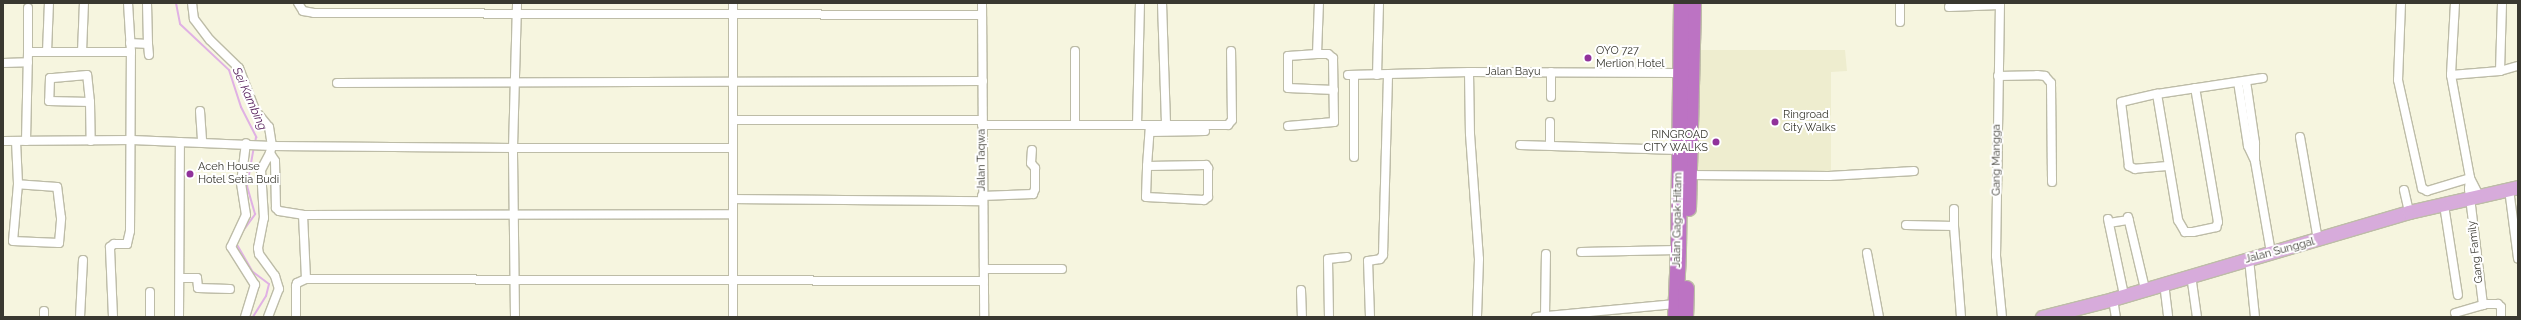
<!DOCTYPE html>
<html>
<head>
<meta charset="utf-8">
<style>
  body { margin:0 }
  #map { position:relative; width:2521px; height:320px; overflow:hidden; background:#f6f5df; font-family:Raleway,sans-serif }
  div>[style] { position:absolute }
  [style*='--x'] { left:calc(var(--x)*1px); top:calc(var(--y)*1px); width:calc(var(--w)*1px); rotate:calc(var(--a)*1deg) }
  .built>* { inset:0; background:#eeedcf }
  .stream>* { height:2px; margin:-1px; padding:0 1px; transform-origin:1px; border-radius:1px; background:#e0b1e4 }
  .roads { filter:drop-shadow(1px 0 #bdbca7) drop-shadow(-1px 0 #bdbca7) drop-shadow(0 1px #bdbca7) drop-shadow(0 -1px #bdbca7) }
  .street>* { height:8px; margin:-4px; padding:0 4px; transform-origin:4px; border-radius:4px; background:#fff }
  .primary>* { height:13px; margin:-6.5px; padding:0 6.5px; transform-origin:6.5px; border-radius:6.5px; background:#d7abdb }
  .highway>* { height:15px; margin:-7.5px; padding:0 7.5px; transform-origin:7.5px; border-radius:7.5px; background:#bc73c3 }
  .dots>* { width:11px; height:11px; translate:-50% -50%; box-sizing:border-box; border:2px solid #fff; border-radius:50% }
  span { translate:-50% -50%; white-space:nowrap; text-align:center; line-height:1.15; -webkit-text-stroke:4px #fff; paint-order:stroke }
  .poi-label { font-size:11px; color:#393830 }
  .left { translate:0 -50%; text-align:left }
  .right { translate:-100% -50%; text-align:right }
  .street-label { font-size:11px; color:#393830 }
  .water-label { font-size:12px; color:#501856; font-style:italic }
  .frame { position:absolute; inset:0; border:4px solid #393830; pointer-events:none }
</style>
</head>
<body>
<div id="map">
  <div class="built">
    <div style="clip-path:polygon(1694px 50px,1845px 50px,1847px 71px,1831px 72px,1831px 172px,1692px 173px)"></div>
  </div>
  <div class="stream">
    <div style="--x:176;--y:3;--w:21;--a:79"></div>
    <div style="--x:180;--y:24;--w:67;--a:43.2"></div>
    <div style="--x:229;--y:70;--w:39;--a:72"></div>
    <div style="--x:241;--y:107;--w:34;--a:63"></div>
    <div style="--x:256;--y:137;--w:7;--a:98"></div>
    <div style="--x:240;--y:235;--w:26;--a:-54"></div>
    <div style="--x:255;--y:214;--w:29;--a:-106"></div>
    <div style="--x:247;--y:186;--w:39;--a:-80"></div>
    <div style="--x:236;--y:243;--w:34;--a:60"></div>
    <div style="--x:253;--y:272;--w:20;--a:37"></div>
    <div style="--x:269;--y:284;--w:12;--a:104"></div>
    <div style="--x:266;--y:296;--w:25;--a:122"></div>
  </div>
  <div class="roads">
    <div class="street">
      <div style="--x:192;--y:3;--w:16;--a:83"></div>
      <div style="--x:194;--y:19;--w:26;--a:53"></div>
      <div style="--x:210;--y:40;--w:40;--a:44"></div>
      <div style="--x:239;--y:68;--w:45;--a:69.1"></div>
      <div style="--x:255;--y:110;--w:22;--a:51"></div>
      <div style="--x:269;--y:127;--w:19;--a:81"></div>
      <div style="--x:272;--y:146;--w:7;--a:106"></div>
      <div style="--x:270;--y:153;--w:9;--a:58"></div>
      <div style="--x:275;--y:161;--w:47;--a:88.8"></div>
      <div style="--x:276;--y:208;--w:4;--a:45"></div>
      <div style="--x:279;--y:211;--w:24;--a:9"></div>
      <div style="--x:303;--y:215;--w:430;--a:-0.1"></div>
      <div style="--x:298;--y:3;--w:9;--a:58"></div>
      <div style="--x:303;--y:11;--w:11;--a:10"></div>
      <div style="--x:314;--y:13;--w:668;--a:0.17"></div>
      <div style="--x:982;--y:3;--w:314;--a:89.6"></div>
      <div style="--x:1162;--y:3;--w:122;--a:88.1"></div>
      <div style="--x:2000;--y:3;--w:253;--a:90.9"></div>
      <div style="--x:1996;--y:256;--w:61;--a:84.4"></div>
      <div style="--x:2401;--y:3;--w:77;--a:92.2"></div>
      <div style="--x:2398;--y:80;--w:111;--a:77.5"></div>
      <div style="--x:2422;--y:188;--w:6;--a:31"></div>
      <div style="--x:2427;--y:191;--w:45;--a:-16.8"></div>
      <div style="--x:2455;--y:3;--w:72;--a:93.2"></div>
      <div style="--x:2451;--y:75;--w:105;--a:79.5"></div>
      <div style="--x:2470;--y:178;--w:11;--a:95"></div>
      <div style="--x:2469;--y:189;--w:117;--a:83.1"></div>
      <div style="--x:1949;--y:7;--w:51;--a:-2.2"></div>
      <div style="--x:1900;--y:22;--w:19;--a:-90"></div>
      <div style="--x:130;--y:43;--w:18;--a:3"></div>
      <div style="--x:148;--y:44;--w:41;--a:-91.4"></div>
      <div style="--x:148;--y:44;--w:11;--a:85"></div>
      <div style="--x:1075;--y:51;--w:73;--a:90"></div>
      <div style="--x:28;--y:52;--w:44;--a:-90"></div>
      <div style="--x:47;--y:52;--w:49;--a:-87.7"></div>
      <div style="--x:82;--y:52;--w:49;--a:0"></div>
      <div style="--x:1317;--y:54;--w:29;--a:176"></div>
      <div style="--x:1288;--y:56;--w:32;--a:90"></div>
      <div style="--x:1288;--y:88;--w:46;--a:2.5"></div>
      <div style="--x:3;--y:63;--w:25;--a:-2"></div>
      <div style="--x:2500;--y:71;--w:68;--a:-88.3"></div>
      <div style="--x:1469;--y:72;--w:62;--a:89.1"></div>
      <div style="--x:1470;--y:134;--w:125;--a:85.9"></div>
      <div style="--x:1479;--y:259;--w:58;--a:92"></div>
      <div style="--x:1348;--y:75;--w:121;--a:-1.4"></div>
      <div style="--x:1469;--y:72;--w:209;--a:0.3"></div>
      <div style="--x:1377;--y:75;--w:72;--a:-88.4"></div>
      <div style="--x:2451;--y:75;--w:49;--a:-4.7"></div>
      <div style="--x:2500;--y:71;--w:19;--a:-16"></div>
      <div style="--x:1998;--y:76;--w:39;--a:-1"></div>
      <div style="--x:2037;--y:75;--w:8;--a:7"></div>
      <div style="--x:2045;--y:76;--w:9;--a:49"></div>
      <div style="--x:2051;--y:83;--w:99;--a:89.4"></div>
      <div style="--x:2246;--y:81;--w:63;--a:81.7"></div>
      <div style="--x:2255;--y:143;--w:16;--a:90"></div>
      <div style="--x:2238;--y:82;--w:65;--a:81.1"></div>
      <div style="--x:2248;--y:146;--w:17;--a:65"></div>
      <div style="--x:2255;--y:161;--w:93;--a:80.1"></div>
      <div style="--x:337;--y:83;--w:646;--a:-0.18"></div>
      <div style="--x:2157;--y:94;--w:128;--a:80.5"></div>
      <div style="--x:2178;--y:220;--w:14;--a:60"></div>
      <div style="--x:2185;--y:232;--w:8;--a:0"></div>
      <div style="--x:2193;--y:232;--w:24;--a:-12"></div>
      <div style="--x:2216;--y:227;--w:5;--a:-68"></div>
      <div style="--x:2218;--y:222;--w:136;--a:-99.7"></div>
      <div style="--x:1551;--y:97;--w:25;--a:-90"></div>
      <div style="--x:90;--y:102;--w:27;--a:-96"></div>
      <div style="--x:87;--y:75;--w:37;--a:175"></div>
      <div style="--x:50;--y:78;--w:23;--a:92"></div>
      <div style="--x:49;--y:101;--w:41;--a:1.4"></div>
      <div style="--x:90;--y:102;--w:39;--a:89"></div>
      <div style="--x:200;--y:111;--w:31;--a:86"></div>
      <div style="--x:733;--y:120;--w:249;--a:0"></div>
      <div style="--x:1550;--y:122;--w:23;--a:90"></div>
      <div style="--x:982;--y:125;--w:246;--a:0"></div>
      <div style="--x:1228;--y:125;--w:6;--a:-51"></div>
      <div style="--x:1232;--y:120;--w:69;--a:-90.8"></div>
      <div style="--x:1137;--y:125;--w:122;--a:-88.6"></div>
      <div style="--x:1288;--y:126;--w:46;--a:-5"></div>
      <div style="--x:1334;--y:122;--w:64;--a:-90.9"></div>
      <div style="--x:1333;--y:58;--w:6;--a:-141"></div>
      <div style="--x:1328;--y:54;--w:11;--a:180"></div>
      <div style="--x:1317;--y:54;--w:51;--a:-87.8"></div>
      <div style="--x:1150;--y:132;--w:55;--a:-1"></div>
      <div style="--x:2300;--y:137;--w:105;--a:80.1"></div>
      <div style="--x:3;--y:141;--w:129;--a:-0.4"></div>
      <div style="--x:132;--y:140;--w:140;--a:2.5"></div>
      <div style="--x:272;--y:146;--w:241;--a:0.5"></div>
      <div style="--x:513;--y:148;--w:219;--a:0"></div>
      <div style="--x:16;--y:141;--w:43;--a:87.3"></div>
      <div style="--x:18;--y:184;--w:57;--a:95"></div>
      <div style="--x:13;--y:241;--w:46;--a:2.5"></div>
      <div style="--x:59;--y:243;--w:25;--a:-85"></div>
      <div style="--x:61;--y:218;--w:31;--a:-97"></div>
      <div style="--x:57;--y:187;--w:39;--a:-176"></div>
      <div style="--x:26;--y:141;--w:89;--a:-88.7"></div>
      <div style="--x:28;--y:52;--w:54;--a:0"></div>
      <div style="--x:82;--y:52;--w:49;--a:-87.7"></div>
      <div style="--x:1520;--y:145;--w:158;--a:1.8"></div>
      <div style="--x:1354;--y:157;--w:82;--a:-90"></div>
      <div style="--x:1147;--y:166;--w:59;--a:-1"></div>
      <div style="--x:1206;--y:165;--w:4;--a:56"></div>
      <div style="--x:1208;--y:168;--w:29;--a:90"></div>
      <div style="--x:1208;--y:197;--w:5;--a:143"></div>
      <div style="--x:1204;--y:200;--w:58;--a:-177"></div>
      <div style="--x:1146;--y:197;--w:31;--a:-88"></div>
      <div style="--x:1147;--y:166;--w:41;--a:-85.8"></div>
      <div style="--x:2167;--y:166;--w:32;--a:175"></div>
      <div style="--x:2135;--y:169;--w:7;--a:-153"></div>
      <div style="--x:2129;--y:166;--w:64;--a:-97.1"></div>
      <div style="--x:2121;--y:102;--w:37;--a:-13"></div>
      <div style="--x:2157;--y:94;--w:107;--a:-8.6"></div>
      <div style="--x:1689;--y:175;--w:140;--a:0.4"></div>
      <div style="--x:1829;--y:176;--w:85;--a:-3.4"></div>
      <div style="--x:2470;--y:178;--w:20;--a:63"></div>
      <div style="--x:2509;--y:189;--w:70;--a:82.6"></div>
      <div style="--x:2404;--y:190;--w:23;--a:77"></div>
      <div style="--x:982;--y:196;--w:51;--a:-2.2"></div>
      <div style="--x:1033;--y:194;--w:5;--a:-68"></div>
      <div style="--x:1035;--y:189;--w:21;--a:-90"></div>
      <div style="--x:1035;--y:168;--w:6;--a:-129"></div>
      <div style="--x:1031;--y:163;--w:13;--a:-86"></div>
      <div style="--x:734;--y:199;--w:249;--a:0.5"></div>
      <div style="--x:2444;--y:205;--w:91;--a:81.2"></div>
      <div style="--x:1954;--y:209;--w:17;--a:90"></div>
      <div style="--x:303;--y:215;--w:64;--a:87.3"></div>
      <div style="--x:2128;--y:217;--w:74;--a:76.7"></div>
      <div style="--x:2108;--y:219;--w:78;--a:78.1"></div>
      <div style="--x:2109;--y:223;--w:20;--a:-9"></div>
      <div style="--x:1906;--y:225;--w:48;--a:1.2"></div>
      <div style="--x:1954;--y:226;--w:91;--a:85.6"></div>
      <div style="--x:1581;--y:252;--w:97;--a:-1.2"></div>
      <div style="--x:1867;--y:253;--w:65;--a:79.4"></div>
      <div style="--x:2249;--y:259;--w:58;--a:84.1"></div>
      <div style="--x:984;--y:269;--w:78;--a:0"></div>
      <div style="--x:2191;--y:275;--w:42;--a:81.9"></div>
      <div style="--x:181;--y:278;--w:16;--a:0"></div>
      <div style="--x:197;--y:278;--w:10;--a:84"></div>
      <div style="--x:198;--y:288;--w:32;--a:2"></div>
      <div style="--x:2164;--y:283;--w:34;--a:83"></div>
      <div style="--x:1301;--y:290;--w:27;--a:88"></div>
      <div style="--x:2113;--y:299;--w:18;--a:81"></div>
      <div style="--x:44;--y:311;--w:6;--a:90"></div>
      <div style="--x:2455;--y:313;--w:32;--a:-16"></div>
      <div style="--x:2486;--y:304;--w:12;--a:0"></div>
      <div style="--x:2498;--y:304;--w:4;--a:45"></div>
      <div style="--x:2501;--y:307;--w:10;--a:90"></div>
      <div style="--x:1545;--y:316;--w:62;--a:-89.1"></div>
      <div style="--x:80;--y:317;--w:57;--a:-87"></div>
      <div style="--x:113;--y:317;--w:70;--a:-92.5"></div>
      <div style="--x:110;--y:247;--w:5;--a:-37"></div>
      <div style="--x:114;--y:244;--w:13;--a:0"></div>
      <div style="--x:127;--y:244;--w:13;--a:-77"></div>
      <div style="--x:130;--y:231;--w:179;--a:-89.7"></div>
      <div style="--x:131;--y:52;--w:49;--a:-93.5"></div>
      <div style="--x:150;--y:317;--w:25;--a:-90"></div>
      <div style="--x:179;--y:317;--w:175;--a:-89.7"></div>
      <div style="--x:245;--y:317;--w:34;--a:-73"></div>
      <div style="--x:255;--y:285;--w:45;--a:-122.3"></div>
      <div style="--x:231;--y:247;--w:35;--a:-65"></div>
      <div style="--x:246;--y:215;--w:32;--a:-99"></div>
      <div style="--x:241;--y:183;--w:40;--a:-82.9"></div>
      <div style="--x:268;--y:317;--w:30;--a:-69"></div>
      <div style="--x:279;--y:289;--w:14;--a:-107"></div>
      <div style="--x:275;--y:276;--w:27;--a:-126"></div>
      <div style="--x:259;--y:254;--w:6;--a:-99"></div>
      <div style="--x:258;--y:248;--w:31;--a:-79"></div>
      <div style="--x:264;--y:218;--w:48;--a:-93.6"></div>
      <div style="--x:261;--y:170;--w:19;--a:-62"></div>
      <div style="--x:296;--y:317;--w:31;--a:-90"></div>
      <div style="--x:296;--y:286;--w:3;--a:-72"></div>
      <div style="--x:297;--y:283;--w:10;--a:-24"></div>
      <div style="--x:306;--y:279;--w:678;--a:0.17"></div>
      <div style="--x:515;--y:317;--w:169;--a:-90.7"></div>
      <div style="--x:513;--y:148;--w:145;--a:-88.4"></div>
      <div style="--x:733;--y:317;--w:314;--a:-90"></div>
      <div style="--x:1329;--y:317;--w:58;--a:-91"></div>
      <div style="--x:1328;--y:259;--w:19;--a:-6"></div>
      <div style="--x:1370;--y:317;--w:56;--a:-92"></div>
      <div style="--x:1368;--y:261;--w:12;--a:-9"></div>
      <div style="--x:1380;--y:259;--w:5;--a:-53"></div>
      <div style="--x:1383;--y:255;--w:180;--a:-88.4"></div>
      <div style="--x:1536;--y:317;--w:140;--a:-5.3"></div>
    </div>
    <div class="primary">
      <div style="--x:2042;--y:317;--w:73;--a:-14.2"></div>
      <div style="--x:2113;--y:299;--w:309;--a:-16.4"></div>
      <div style="--x:2409;--y:212;--w:112;--a:-12.9"></div>
    </div>
    <div class="highway">
      <div style="--x:1688;--y:208;--w:205;--a:-88.6"></div>
      <div style="--x:1675;--y:317;--w:67;--a:-87.4"></div>
      <div style="--x:1678;--y:250;--w:247;--a:-89.3"></div>
      <div style="--x:1685;--y:317;--w:29;--a:-88"></div>
    </div>
  </div>
  <div class="dots">
    <div style="left:1588px;top:58px;background:#91329b"></div>
    <div style="left:1775px;top:122px;background:#91329b"></div>
    <div style="left:1716px;top:142px;background:#91329b"></div>
    <div style="left:190px;top:174px;background:#91329b"></div>
  </div>
  <div class="poi-label">
    <span class="left" style="left:1596px;top:58px">OYO 727<br>Merlion Hotel</span>
    <span class="left" style="left:1783px;top:122px">Ringroad<br>City Walks</span>
    <span class="right" style="left:1708px;top:142px">RINGROAD<br>CITY WALKS</span>
    <span class="left" style="left:198px;top:174px">Aceh House<br>Hotel Setia Budi</span>
  </div>
  <div class="street-label">
    <span style="left:1513px;top:72px">Jalan Bayu</span>
    <span style="left:982px;top:160px;rotate:-90deg">Jalan Taqwa</span>
    <span style="left:1997px;top:160px;rotate:-90deg">Gang Mangga</span>
    <span style="left:1678px;top:220px;rotate:-89deg">Jalan Gagak Hitam</span>
    <span style="left:2280px;top:251px;rotate:-15deg">Jalan Sunggal</span>
    <span style="left:2476px;top:252px;rotate:-97deg">Gang Family</span>
  </div>
  <div class="water-label">
    <span style="left:249px;top:99px;rotate:66deg">Sei Kambing</span>
  </div>
  <div class="frame"></div>
</div>
</body>
</html>
